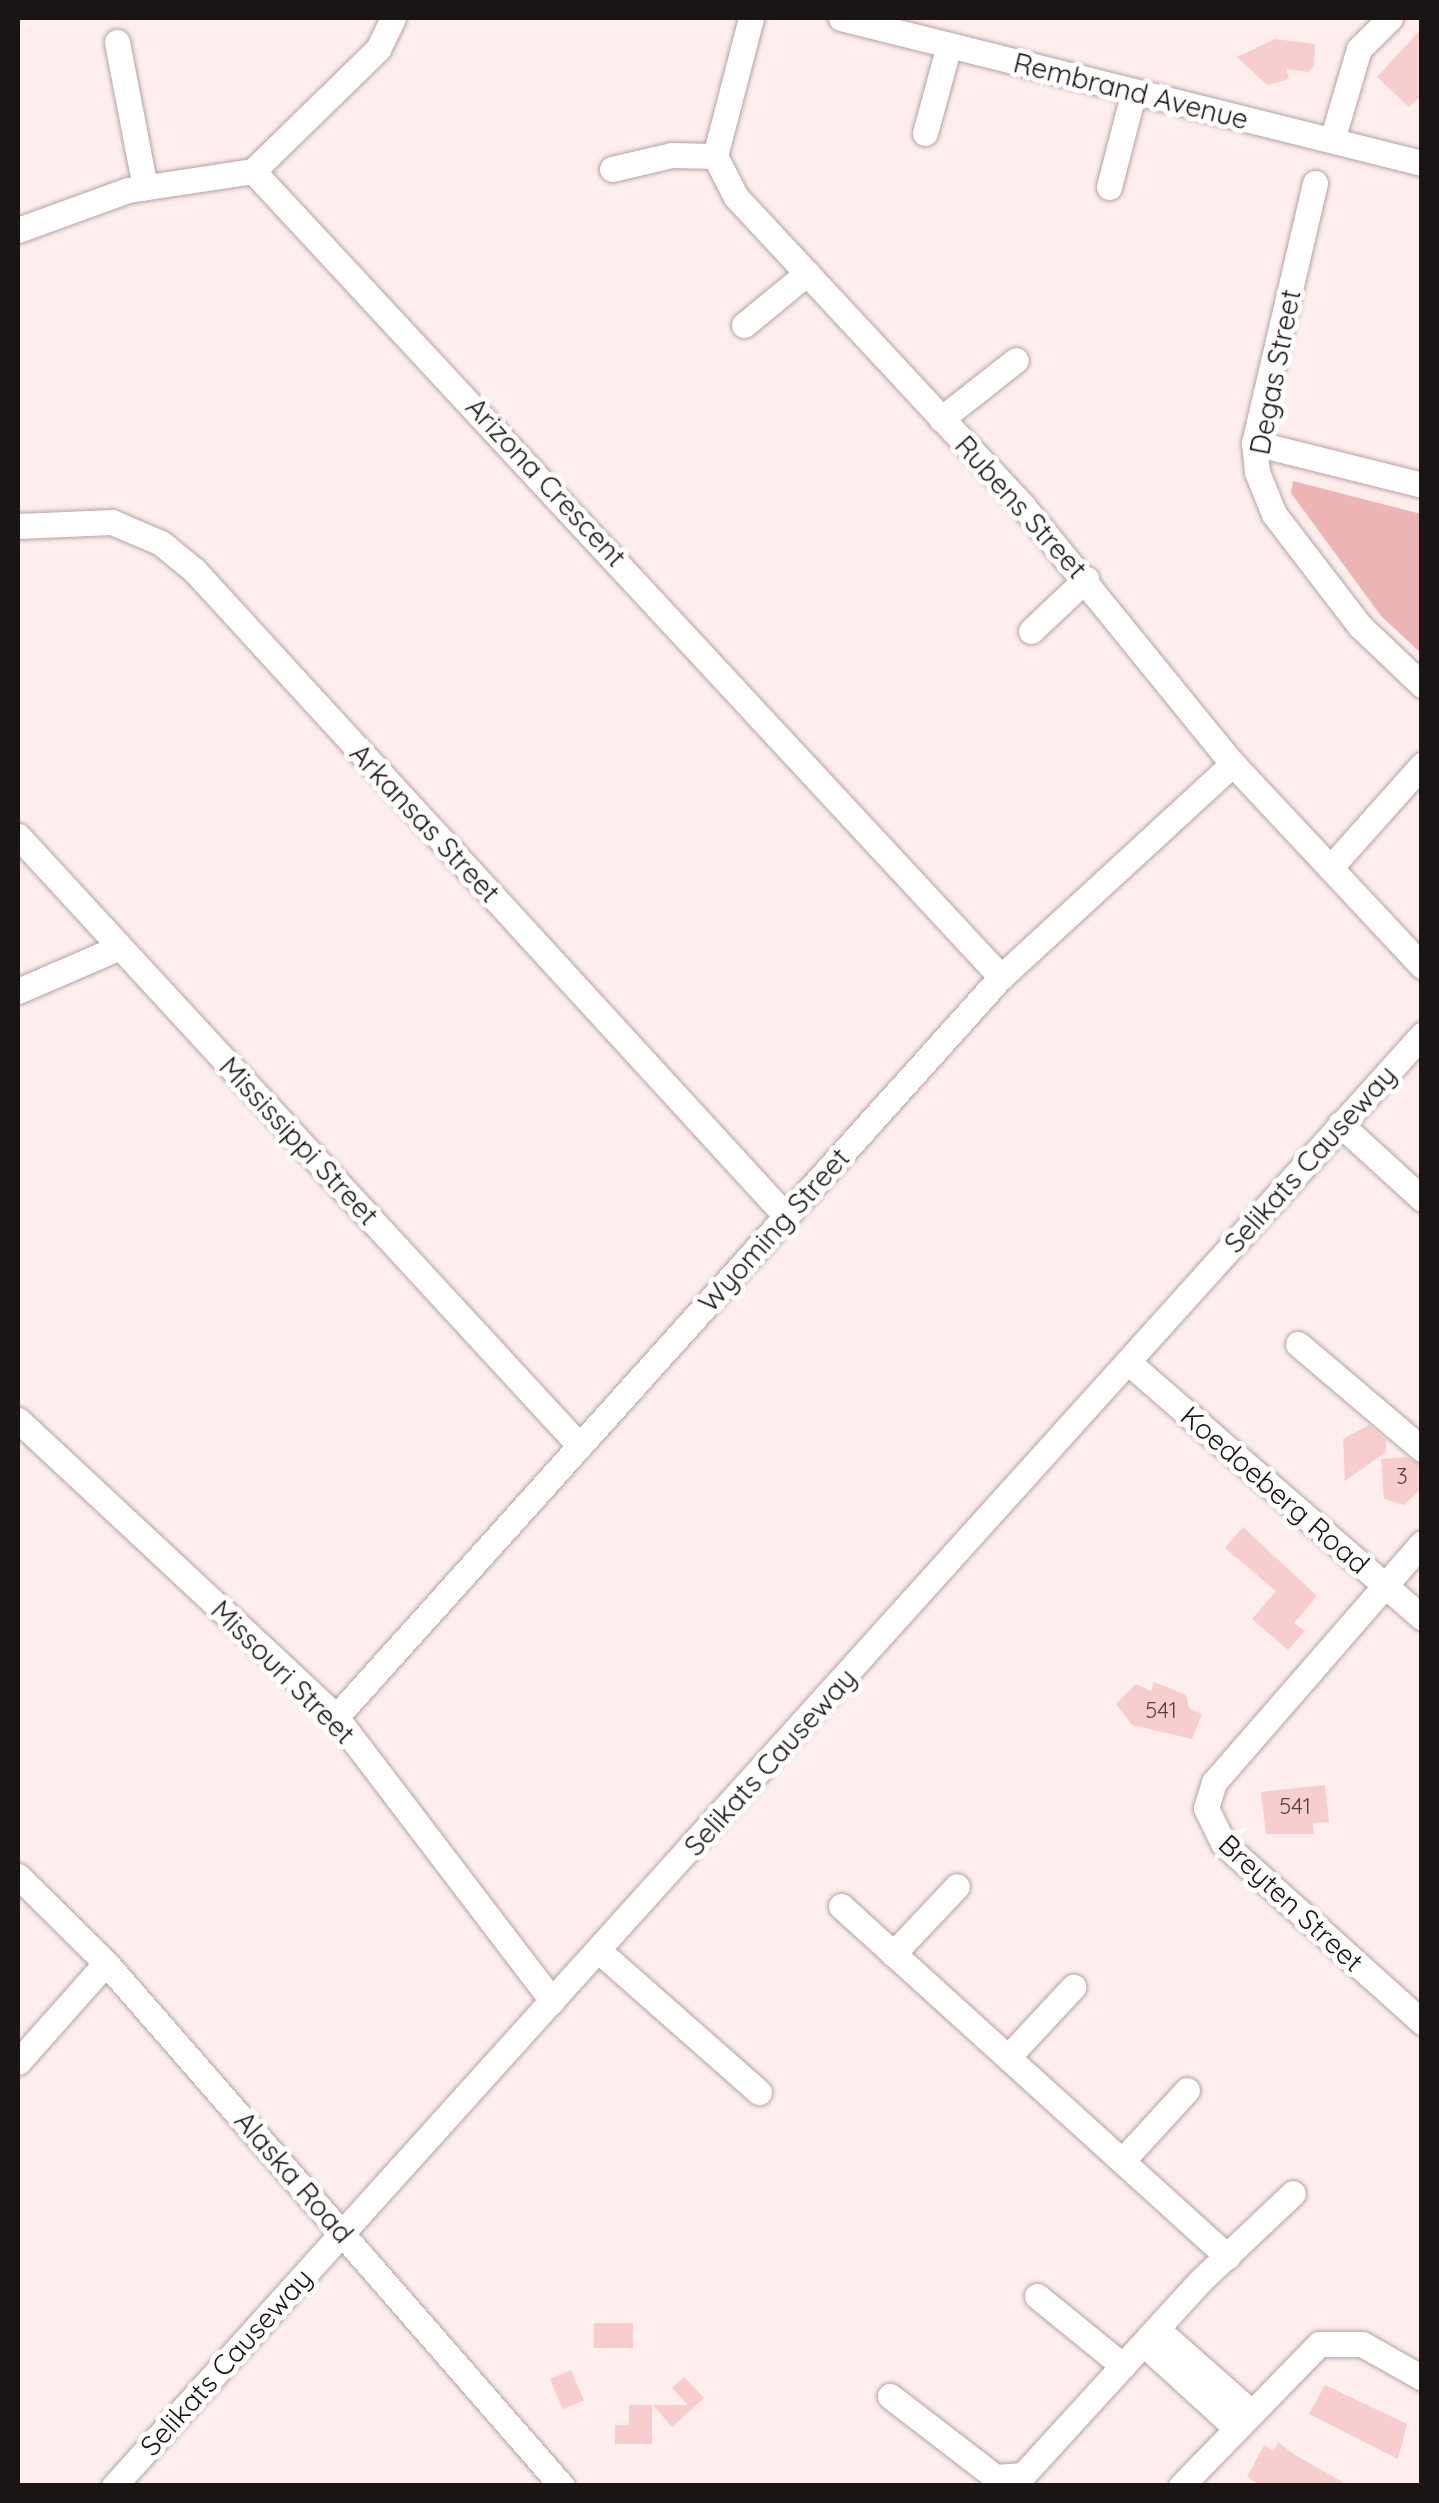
<!DOCTYPE html>
<html>
<head>
<meta charset="utf-8">
<style>
  body { margin:0 }
  #map { position:relative; width:1439px; height:2503px; overflow:hidden; background:#feeeee; font-family:Quicksand,sans-serif }
  div>[style] { position:absolute }
  [style*='--x'] { left:calc(var(--x)*1px); top:calc(var(--y)*1px); width:calc(var(--w)*1px); rotate:calc(var(--a)*1deg) }
  .green>* { inset:0; background:#edb4b4 }
  .building>* { inset:0; background:#f8cdcd; transform-origin:0 0 }
  .roads { filter:drop-shadow(0 0 2px #b5a3a2) drop-shadow(0 0 2px #b5a3a2) }
  .minor>* { height:25px; margin:-12.5px; padding:0 12.5px; transform-origin:12.5px; border-radius:12.5px; background:#fff }
  span { translate:-50% -50%; white-space:nowrap; text-align:center; line-height:1.15; -webkit-text-stroke:10px #fff; paint-order:stroke }
  .number-label { font-size:22px; color:#524242 }
  .number-label span { -webkit-text-stroke-width:0 }
  .street-label { font-size:28px; color:#1a1414 }
  .frame { position:absolute; inset:0; border:20px solid #1a1414; pointer-events:none }
</style>
</head>
<body>
<div id="map">
  <div class="green">
    <div style="clip-path:polygon(1293px 481px,1421px 514px,1421px 653px,1381px 616px,1291px 493px)"></div>
  </div>
  <div class="building">
    <div style="clip-path:polygon(1422px 28px,1422px 95px,1409px 107px,1377px 77px)"></div>
    <div style="clip-path:polygon(1275px 39px,1315px 44px,1314px 66px,1308px 72px,1286px 69px,1289px 79px,1267px 85px,1237px 57px)"></div>
    <div style="clip-path:polygon(1369px 1425px,1386px 1440px,1386px 1452px,1345px 1481px,1343px 1439px)"></div>
    <div style="clip-path:polygon(1406px 1457px,1422px 1465px,1422px 1488px,1404px 1505px,1384px 1499px,1381px 1459px)"></div>
    <div style="clip-path:polygon(1243px 1527px,1317px 1596px,1294px 1623px,1305px 1631px,1288px 1650px,1252px 1619px,1276px 1591px,1225px 1548px)"></div>
    <div style="clip-path:polygon(1154px 1682px,1186px 1695px,1189px 1708px,1202px 1714px,1192px 1739px,1132px 1725px,1116px 1704px,1136px 1684px,1151px 1691px)"></div>
    <div style="clip-path:polygon(1325px 1785px,1329px 1822px,1313px 1823px,1314px 1834px,1266px 1834px,1261px 1792px)"></div>
    <div style="left:633px;top:2323px;width:25px;height:39px;rotate:90deg"></div>
    <div style="left:571px;top:2370px;width:33px;height:23px;rotate:67deg"></div>
    <div style="clip-path:polygon(684px 2377px,704px 2398px,672px 2427px,653px 2405px,688px 2405px,672px 2388px)"></div>
    <div style="clip-path:polygon(1325px 2385px,1407px 2424px,1398px 2459px,1309px 2414px)"></div>
    <div style="clip-path:polygon(629px 2405px,652px 2405px,652px 2444px,615px 2444px,615px 2425px,629px 2425px)"></div>
    <div style="clip-path:polygon(1278px 2442px,1295px 2455px,1350px 2486px,1262px 2486px,1247px 2477px,1264px 2445px,1274px 2451px)"></div>
  </div>
  <div class="roads">
    <div class="minor">
      <div style="--x:751;--y:18;--w:143;--a:104.6"></div>
      <div style="--x:715;--y:156;--w:46;--a:62.9"></div>
      <div style="--x:736;--y:197;--w:422;--a:47.1"></div>
      <div style="--x:1023;--y:506;--w:333;--a:50.9"></div>
      <div style="--x:1233;--y:764;--w:277;--a:46.9"></div>
      <div style="--x:841;--y:18;--w:599;--a:14.01"></div>
      <div style="--x:117;--y:42;--w:148;--a:79.1"></div>
      <div style="--x:925;--y:133;--w:91;--a:-74.7"></div>
      <div style="--x:1332;--y:140;--w:95;--a:-73.5"></div>
      <div style="--x:1359;--y:49;--w:44;--a:-45"></div>
      <div style="--x:612;--y:169;--w:62;--a:-13.1"></div>
      <div style="--x:672;--y:155;--w:43;--a:1.3"></div>
      <div style="--x:253;--y:171;--w:175;--a:-44.3"></div>
      <div style="--x:378;--y:49;--w:34;--a:-64"></div>
      <div style="--x:1315;--y:183;--w:267;--a:103.2"></div>
      <div style="--x:1254;--y:443;--w:29;--a:84"></div>
      <div style="--x:1257;--y:472;--w:45;--a:68"></div>
      <div style="--x:1274;--y:514;--w:141;--a:52.5"></div>
      <div style="--x:1360;--y:626;--w:86;--a:43.6"></div>
      <div style="--x:1109;--y:187;--w:96;--a:-75.5"></div>
      <div style="--x:18;--y:230;--w:117;--a:-20"></div>
      <div style="--x:128;--y:190;--w:126;--a:-8.6"></div>
      <div style="--x:253;--y:171;--w:1100;--a:47.14"></div>
      <div style="--x:744;--y:325;--w:82;--a:-39.5"></div>
      <div style="--x:941;--y:419;--w:95;--a:-38.2"></div>
      <div style="--x:1254;--y:443;--w:173;--a:14"></div>
      <div style="--x:18;--y:526;--w:94;--a:-2.4"></div>
      <div style="--x:112;--y:522;--w:53;--a:23.2"></div>
      <div style="--x:161;--y:543;--w:43;--a:39.3"></div>
      <div style="--x:194;--y:570;--w:876;--a:47.5"></div>
      <div style="--x:1031;--y:631;--w:76;--a:-43.4"></div>
      <div style="--x:18;--y:836;--w:829;--a:47.35"></div>
      <div style="--x:1331;--y:867;--w:137;--a:-48.3"></div>
      <div style="--x:18;--y:991;--w:111;--a:-23.3"></div>
      <div style="--x:1340;--y:1124;--w:111;--a:42.4"></div>
      <div style="--x:1298;--y:1344;--w:162;--a:40.3"></div>
      <div style="--x:1128;--y:1362;--w:390;--a:41"></div>
      <div style="--x:18;--y:1420;--w:435;--a:43"></div>
      <div style="--x:336;--y:1717;--w:357;--a:52.7"></div>
      <div style="--x:1422;--y:1543;--w:317;--a:131"></div>
      <div style="--x:1214;--y:1782;--w:27;--a:107"></div>
      <div style="--x:1206;--y:1808;--w:39;--a:64"></div>
      <div style="--x:1223;--y:1843;--w:268;--a:42"></div>
      <div style="--x:336;--y:1717;--w:995;--a:-48.06"></div>
      <div style="--x:1001;--y:977;--w:315;--a:-42.6"></div>
      <div style="--x:18;--y:1876;--w:124;--a:44.7"></div>
      <div style="--x:106;--y:1963;--w:694;--a:48.92"></div>
      <div style="--x:841;--y:1906;--w:522;--a:42.21"></div>
      <div style="--x:600;--y:1952;--w:212;--a:41.4"></div>
      <div style="--x:893;--y:1954;--w:93;--a:-46.7"></div>
      <div style="--x:1008;--y:2057;--w:96;--a:-47.1"></div>
      <div style="--x:18;--y:2062;--w:132;--a:-48.4"></div>
      <div style="--x:1122;--y:2161;--w:96;--a:-47.5"></div>
      <div style="--x:1037;--y:2296;--w:111;--a:39.1"></div>
      <div style="--x:1157;--y:2329;--w:124;--a:41.4"></div>
      <div style="--x:1144;--y:2344;--w:123;--a:42.4"></div>
      <div style="--x:890;--y:2396;--w:133;--a:37.6"></div>
      <div style="--x:995;--y:2477;--w:28;--a:-4"></div>
      <div style="--x:1023;--y:2475;--w:261;--a:-47.6"></div>
      <div style="--x:1199;--y:2282;--w:129;--a:-43.4"></div>
      <div style="--x:114;--y:2486;--w:1954;--a:-47.97"></div>
      <div style="--x:1181;--y:2486;--w:198;--a:-45.8"></div>
      <div style="--x:1319;--y:2344;--w:43;--a:0"></div>
      <div style="--x:1362;--y:2344;--w:69;--a:29.5"></div>
    </div>
  </div>
  <div class="number-label">
    <span style="left:1402px;top:1477px">3</span>
    <span style="left:1161px;top:1711px">541</span>
    <span style="left:1295px;top:1807px">541</span>
  </div>
  <div class="street-label">
    <span style="left:1131px;top:91px;rotate:14deg">Rembrand Avenue</span>
    <span style="left:1275px;top:372px;rotate:-79deg">Degas Street</span>
    <span style="left:546px;top:482px;rotate:47deg">Arizona Crescent</span>
    <span style="left:1021px;top:507px;rotate:48deg">Rubens Street</span>
    <span style="left:425px;top:823px;rotate:47deg">Arkansas Street</span>
    <span style="left:299px;top:1141px;rotate:47deg">Mississippi Street</span>
    <span style="left:1310px;top:1159px;rotate:-48deg">Selikats Causeway</span>
    <span style="left:774px;top:1230px;rotate:-48deg">Wyoming Street</span>
    <span style="left:1275px;top:1490px;rotate:41deg">Koedoeberg Road</span>
    <span style="left:283px;top:1672px;rotate:45deg">Missouri Street</span>
    <span style="left:770px;top:1762px;rotate:-48deg">Selikats Causeway</span>
    <span style="left:1291px;top:1903px;rotate:43deg">Breyten Street</span>
    <span style="left:294px;top:2177px;rotate:49deg">Alaska Road</span>
    <span style="left:226px;top:2362px;rotate:-48deg">Selikats Causeway</span>
  </div>
  <div class="frame"></div>
</div>
</body>
</html>
